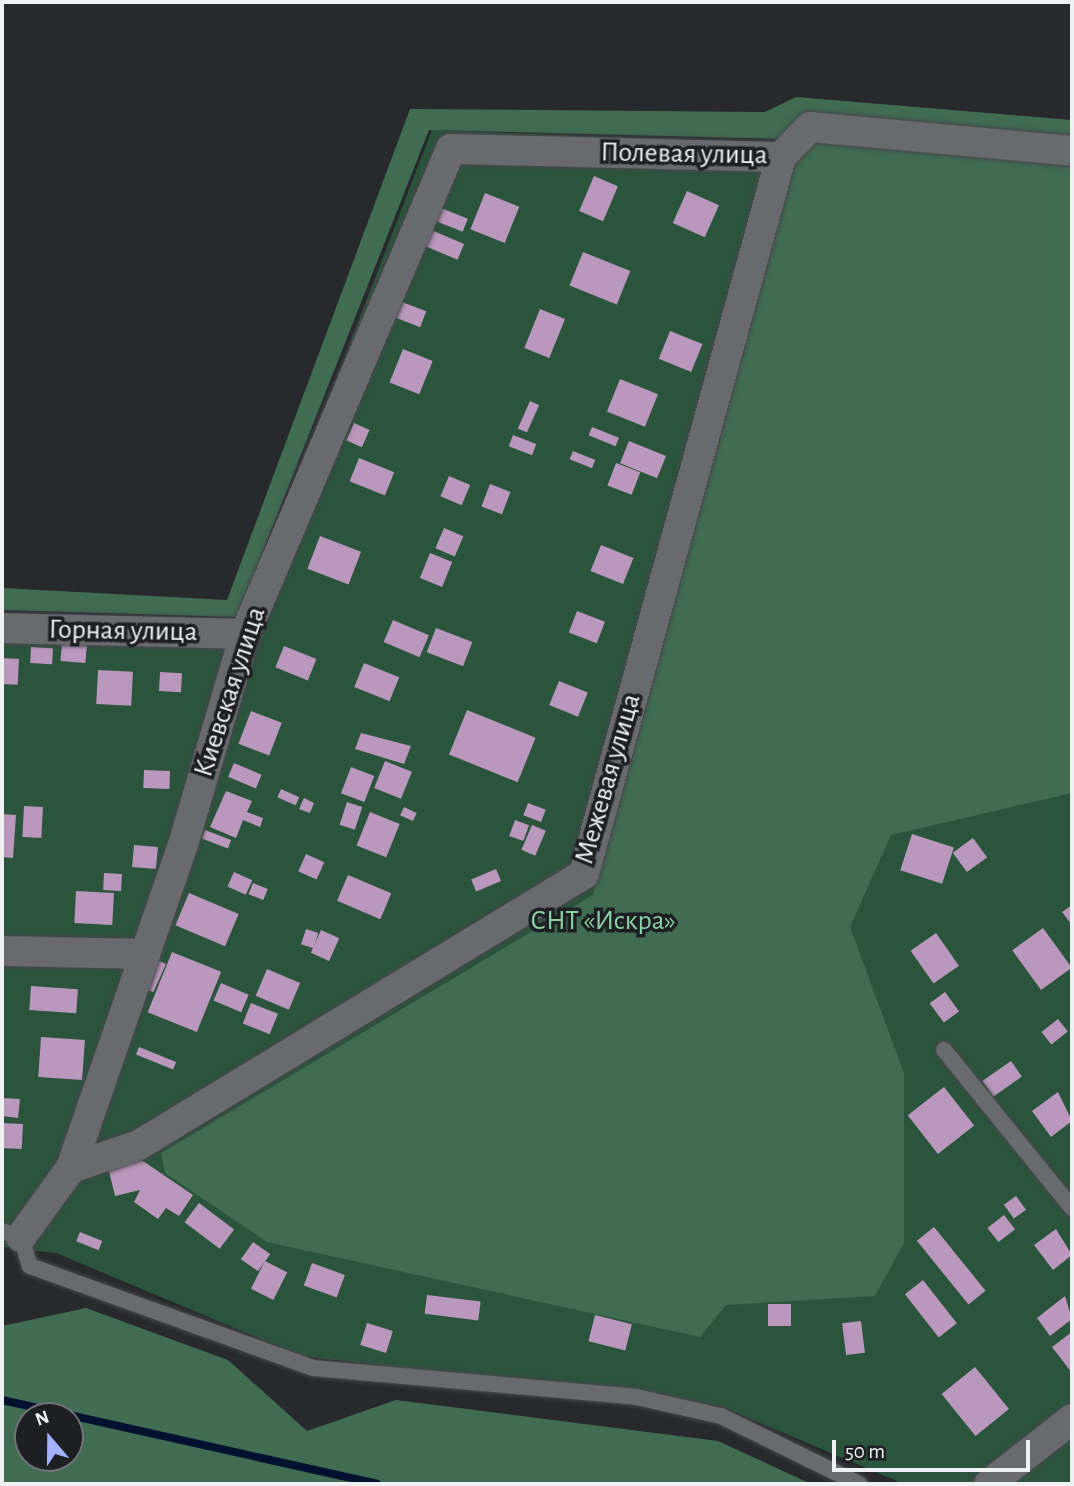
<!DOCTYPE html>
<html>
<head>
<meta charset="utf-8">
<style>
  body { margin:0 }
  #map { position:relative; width:1074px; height:1486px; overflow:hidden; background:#27292c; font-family:"Alegreya Sans",sans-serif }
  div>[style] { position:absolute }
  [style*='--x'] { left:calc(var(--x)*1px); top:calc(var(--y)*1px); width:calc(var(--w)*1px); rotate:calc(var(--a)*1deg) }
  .green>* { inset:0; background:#2a543c }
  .forest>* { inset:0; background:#406c52 }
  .stream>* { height:8px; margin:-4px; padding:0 4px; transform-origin:4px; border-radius:4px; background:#01112f }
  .building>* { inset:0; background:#ba97bc; transform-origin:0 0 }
  .roads { filter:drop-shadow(0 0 2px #46474a) drop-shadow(0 0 2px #46474a) }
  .service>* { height:16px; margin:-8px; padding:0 8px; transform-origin:8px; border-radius:8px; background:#686a6d }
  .minor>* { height:30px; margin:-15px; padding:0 15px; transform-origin:15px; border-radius:15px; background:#686a6d }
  span { translate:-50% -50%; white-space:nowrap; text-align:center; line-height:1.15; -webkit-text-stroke:7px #1e1f22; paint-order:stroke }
  .street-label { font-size:28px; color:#f0f1f3 }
  .park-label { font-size:28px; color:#8ad2a6 }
  .frame { position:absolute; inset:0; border:4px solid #f0f1f3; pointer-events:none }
  .north { position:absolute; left:14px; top:1402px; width:70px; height:70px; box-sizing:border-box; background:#1e1f22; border:2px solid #727376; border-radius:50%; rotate:340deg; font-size:19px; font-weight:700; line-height:28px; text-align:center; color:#f0f1f3 }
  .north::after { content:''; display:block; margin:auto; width:24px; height:32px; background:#a2b2fd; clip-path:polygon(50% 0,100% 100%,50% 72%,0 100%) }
  .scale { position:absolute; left:832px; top:1440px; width:198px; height:32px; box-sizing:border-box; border:4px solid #f0f1f3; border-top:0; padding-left:9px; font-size:21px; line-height:24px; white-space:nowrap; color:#f0f1f3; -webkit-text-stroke:5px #1e1f22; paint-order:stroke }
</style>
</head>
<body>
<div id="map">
  <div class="green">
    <div style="clip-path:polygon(432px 130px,1072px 155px,1072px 1484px,904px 1484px,720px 1406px,301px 1356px,56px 1253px,2px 1247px,2px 613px,243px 621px)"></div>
  </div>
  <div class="forest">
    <div style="clip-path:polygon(796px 97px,1072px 120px,1072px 793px,891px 835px,850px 927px,904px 1073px,904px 1243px,875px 1296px,726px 1305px,700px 1337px,267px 1242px,165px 1173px,161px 1153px,593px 895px,786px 139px,429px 130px,237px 617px,2px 610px,2px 588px,227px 600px,410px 109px,765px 112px)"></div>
    <div style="clip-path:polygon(evenodd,86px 1308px,228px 1360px,307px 1431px,396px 1400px,718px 1441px,811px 1484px,2px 1484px,2px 1326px,86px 1308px,28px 1416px,70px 1416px,70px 1458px,28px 1458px,28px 1416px)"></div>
  </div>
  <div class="stream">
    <div style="--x:2;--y:1400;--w:384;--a:12.6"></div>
  </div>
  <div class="building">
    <div style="left:594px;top:176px;width:26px;height:38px;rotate:23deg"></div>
    <div style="left:687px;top:191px;width:35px;height:35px;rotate:24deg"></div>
    <div style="left:485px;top:193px;width:37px;height:39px;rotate:22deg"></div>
    <div style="left:441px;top:208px;width:29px;height:14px;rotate:22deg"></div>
    <div style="left:431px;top:230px;width:36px;height:17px;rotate:23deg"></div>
    <div style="left:583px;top:252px;width:51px;height:36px;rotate:22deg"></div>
    <div style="left:402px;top:302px;width:26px;height:17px;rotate:21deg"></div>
    <div style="left:540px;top:309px;width:27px;height:42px;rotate:22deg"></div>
    <div style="left:670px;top:331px;width:35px;height:30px;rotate:22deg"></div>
    <div style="left:403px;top:349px;width:32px;height:36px;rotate:22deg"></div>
    <div style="left:620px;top:379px;width:41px;height:35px;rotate:22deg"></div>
    <div style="left:530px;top:401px;width:10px;height:30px;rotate:24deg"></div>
    <div style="left:354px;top:423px;width:17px;height:19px;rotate:24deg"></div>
    <div style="left:592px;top:427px;width:29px;height:9px;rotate:22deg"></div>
    <div style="left:513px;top:435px;width:25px;height:12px;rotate:21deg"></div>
    <div style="left:629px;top:441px;width:40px;height:24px;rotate:22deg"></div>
    <div style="left:573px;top:451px;width:24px;height:9px;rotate:22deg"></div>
    <div style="left:359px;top:458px;width:38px;height:25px;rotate:22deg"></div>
    <div style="left:616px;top:463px;width:26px;height:24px;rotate:21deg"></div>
    <div style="left:449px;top:476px;width:23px;height:22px;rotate:23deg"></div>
    <div style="left:490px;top:484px;width:22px;height:24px;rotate:21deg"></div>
    <div style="left:444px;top:528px;width:21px;height:22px;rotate:23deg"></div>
    <div style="left:320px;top:536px;width:44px;height:35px;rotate:21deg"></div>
    <div style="left:601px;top:545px;width:35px;height:28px;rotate:22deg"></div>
    <div style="left:430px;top:553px;width:24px;height:27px;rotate:22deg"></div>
    <div style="left:577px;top:611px;width:30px;height:23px;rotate:21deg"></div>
    <div style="left:393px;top:620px;width:39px;height:24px;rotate:23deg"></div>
    <div style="left:436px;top:628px;width:39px;height:26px;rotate:21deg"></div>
    <div style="left:62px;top:643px;width:25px;height:18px;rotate:5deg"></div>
    <div style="left:284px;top:646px;width:35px;height:23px;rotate:22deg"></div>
    <div style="left:31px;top:647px;width:22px;height:16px;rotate:3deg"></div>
    <div style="left:2px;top:658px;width:17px;height:26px;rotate:3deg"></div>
    <div style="left:364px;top:663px;width:38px;height:26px;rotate:22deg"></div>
    <div style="left:98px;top:670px;width:35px;height:34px;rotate:3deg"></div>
    <div style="left:160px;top:672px;width:22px;height:19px;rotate:3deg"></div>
    <div style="left:559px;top:681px;width:31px;height:26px;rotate:22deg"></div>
    <div style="left:467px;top:710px;width:74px;height:48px;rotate:22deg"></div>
    <div style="left:251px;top:711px;width:33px;height:35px;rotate:21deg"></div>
    <div style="clip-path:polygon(361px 733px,411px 746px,404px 764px,355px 749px)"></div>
    <div style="left:385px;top:761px;width:29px;height:29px;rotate:22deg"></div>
    <div style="left:234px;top:763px;width:30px;height:15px;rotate:23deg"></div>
    <div style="left:351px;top:767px;width:25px;height:28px;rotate:21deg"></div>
    <div style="left:144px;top:770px;width:26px;height:18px;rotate:2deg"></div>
    <div style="left:281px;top:789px;width:20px;height:9px;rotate:24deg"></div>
    <div style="clip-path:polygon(226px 791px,252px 801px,247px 812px,263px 818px,260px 827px,243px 820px,236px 838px,210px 827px)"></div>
    <div style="clip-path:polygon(304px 798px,314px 803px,310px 813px,299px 809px)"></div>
    <div style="left:347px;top:802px;width:16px;height:24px;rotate:18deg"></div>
    <div style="left:528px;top:803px;width:19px;height:13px;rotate:21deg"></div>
    <div style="left:24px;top:806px;width:19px;height:31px;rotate:3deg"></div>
    <div style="left:404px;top:807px;width:14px;height:9px;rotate:25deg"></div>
    <div style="left:370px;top:812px;width:32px;height:36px;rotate:22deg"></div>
    <div style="clip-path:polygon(2px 814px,16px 815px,13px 858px,2px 857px)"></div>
    <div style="left:515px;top:820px;width:15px;height:17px;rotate:20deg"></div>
    <div style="left:532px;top:825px;width:15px;height:27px;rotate:23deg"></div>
    <div style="left:205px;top:830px;width:28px;height:9px;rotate:21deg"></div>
    <div style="left:912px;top:834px;width:44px;height:38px;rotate:18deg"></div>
    <div style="left:973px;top:838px;width:24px;height:25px;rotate:54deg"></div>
    <div style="left:134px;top:845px;width:24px;height:22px;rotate:5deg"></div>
    <div style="left:306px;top:854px;width:20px;height:19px;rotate:24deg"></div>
    <div style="left:496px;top:869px;width:13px;height:27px;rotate:67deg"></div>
    <div style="left:234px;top:872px;width:20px;height:16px;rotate:24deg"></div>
    <div style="left:104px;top:873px;width:18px;height:17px;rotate:3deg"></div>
    <div style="left:348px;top:875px;width:47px;height:28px;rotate:23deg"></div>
    <div style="left:253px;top:883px;width:16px;height:12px;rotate:22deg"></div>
    <div style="left:76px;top:891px;width:38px;height:32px;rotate:3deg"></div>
    <div style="left:189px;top:893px;width:54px;height:35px;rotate:23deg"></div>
    <div style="clip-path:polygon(1072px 905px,1072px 925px,1062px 912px)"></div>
    <div style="left:1043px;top:928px;width:49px;height:38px;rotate:54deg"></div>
    <div style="left:306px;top:929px;width:13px;height:16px;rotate:18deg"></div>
    <div style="left:321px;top:930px;width:20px;height:25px;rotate:24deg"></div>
    <div style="left:936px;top:933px;width:40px;height:31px;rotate:55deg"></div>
    <div style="left:172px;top:952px;width:53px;height:65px;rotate:22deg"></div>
    <div style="left:155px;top:959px;width:12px;height:31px;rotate:24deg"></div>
    <div style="left:267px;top:969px;width:36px;height:29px;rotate:23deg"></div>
    <div style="left:221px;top:983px;width:30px;height:19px;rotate:23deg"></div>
    <div style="left:31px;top:986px;width:47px;height:24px;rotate:4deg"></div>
    <div style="left:945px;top:992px;width:24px;height:19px;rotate:54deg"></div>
    <div style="left:251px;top:1003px;width:29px;height:22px;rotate:22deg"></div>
    <div style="left:1058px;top:1019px;width:16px;height:21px;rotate:52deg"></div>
    <div style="left:41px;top:1037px;width:44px;height:40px;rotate:4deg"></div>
    <div style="left:139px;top:1047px;width:40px;height:8px;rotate:22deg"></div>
    <div style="left:1011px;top:1061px;width:19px;height:35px;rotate:55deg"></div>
    <div style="left:944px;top:1087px;width:49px;height:46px;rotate:52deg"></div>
    <div style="clip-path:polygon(1058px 1092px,1072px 1121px,1051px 1137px,1032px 1111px)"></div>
    <div style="clip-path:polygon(2px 1098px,20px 1099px,18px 1118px,2px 1116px)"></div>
    <div style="left:2px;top:1123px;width:21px;height:25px;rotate:3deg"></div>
    <div style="clip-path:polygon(140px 1159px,193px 1195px,179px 1216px,166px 1208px,158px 1219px,134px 1202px,140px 1190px,115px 1196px,108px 1167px)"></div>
    <div style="left:1016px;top:1196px;width:17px;height:15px;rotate:54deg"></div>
    <div style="left:199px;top:1203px;width:44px;height:24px;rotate:37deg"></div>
    <div style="left:1004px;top:1215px;width:18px;height:21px;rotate:52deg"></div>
    <div style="left:934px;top:1227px;width:82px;height:22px;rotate:51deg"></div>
    <div style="clip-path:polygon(1056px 1229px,1072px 1255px,1053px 1270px,1034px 1245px)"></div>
    <div style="left:80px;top:1232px;width:24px;height:10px;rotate:22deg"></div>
    <div style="left:253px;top:1242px;width:21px;height:21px;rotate:35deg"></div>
    <div style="left:265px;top:1261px;width:25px;height:31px;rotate:27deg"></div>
    <div style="left:312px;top:1263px;width:35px;height:24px;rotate:20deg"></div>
    <div style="left:923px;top:1280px;width:55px;height:23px;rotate:52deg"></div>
    <div style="left:427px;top:1295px;width:54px;height:19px;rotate:7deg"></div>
    <div style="clip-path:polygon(1065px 1296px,1072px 1319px,1050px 1336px,1037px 1318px)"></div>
    <div style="left:768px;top:1304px;width:23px;height:22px"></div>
    <div style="left:595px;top:1315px;width:38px;height:27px;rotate:14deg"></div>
    <div style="left:861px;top:1321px;width:32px;height:19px;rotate:83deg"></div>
    <div style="left:367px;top:1323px;width:27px;height:23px;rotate:17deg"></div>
    <div style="clip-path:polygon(1072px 1332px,1072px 1373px,1052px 1347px)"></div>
    <div style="left:975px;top:1367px;width:54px;height:43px;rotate:51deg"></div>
  </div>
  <div class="roads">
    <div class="service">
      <div style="--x:944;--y:1050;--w:203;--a:51"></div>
      <div style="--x:2;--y:1231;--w:20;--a:18"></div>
      <div style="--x:21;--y:1237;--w:30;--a:73"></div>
      <div style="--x:30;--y:1266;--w:301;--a:19.8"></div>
      <div style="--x:313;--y:1368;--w:324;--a:5.1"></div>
      <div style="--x:636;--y:1397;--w:87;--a:12.6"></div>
      <div style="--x:721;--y:1416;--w:154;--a:26.2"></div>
    </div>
    <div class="minor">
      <div style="--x:2;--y:628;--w:243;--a:1.4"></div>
      <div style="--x:2;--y:951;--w:143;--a:1.2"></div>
      <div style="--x:71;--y:1168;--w:72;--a:-18.7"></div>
      <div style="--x:139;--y:1145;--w:521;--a:-31.34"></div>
      <div style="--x:584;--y:874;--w:744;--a:-74.64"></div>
      <div style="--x:21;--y:1237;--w:85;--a:-54.1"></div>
      <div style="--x:71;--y:1168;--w:342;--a:-70.9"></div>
      <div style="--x:183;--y:845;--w:220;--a:-73.6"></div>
      <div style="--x:245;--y:634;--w:527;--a:-66.99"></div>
      <div style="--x:451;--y:149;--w:330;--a:1.4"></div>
      <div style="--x:781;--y:157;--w:42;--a:-46"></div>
      <div style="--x:810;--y:127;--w:263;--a:5.2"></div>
      <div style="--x:989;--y:1484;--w:105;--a:-38.1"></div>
    </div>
  </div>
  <div class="street-label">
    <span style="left:684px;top:154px;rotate:1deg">Полевая улица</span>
    <span style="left:123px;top:631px;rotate:1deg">Горная улица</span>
    <span style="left:230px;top:692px;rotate:-72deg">Киевская улица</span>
    <span style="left:608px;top:779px;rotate:-74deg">Межевая улица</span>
  </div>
  <div class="park-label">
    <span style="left:603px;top:921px">СНТ «Искра»</span>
  </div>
  <div class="frame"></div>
  <div class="north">N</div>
  <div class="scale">50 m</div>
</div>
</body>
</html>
